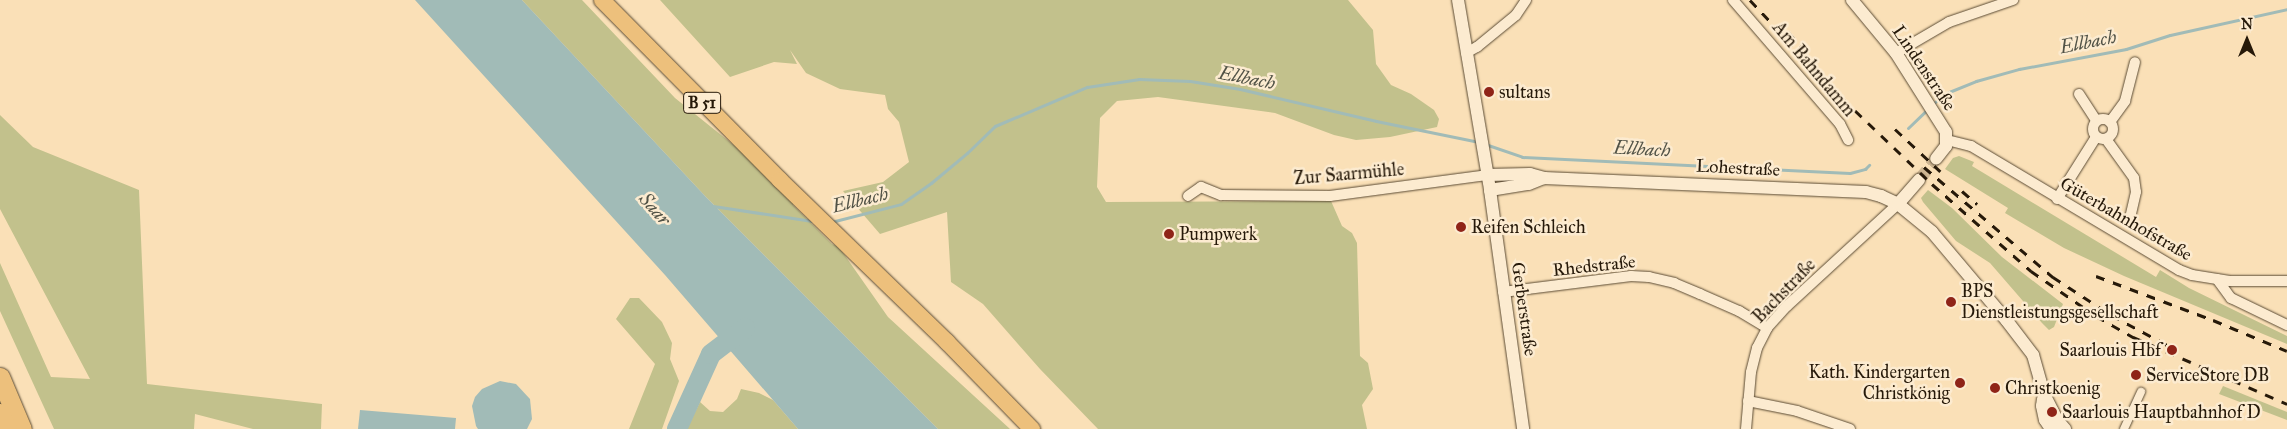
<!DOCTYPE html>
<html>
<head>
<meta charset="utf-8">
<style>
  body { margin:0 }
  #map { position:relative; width:2287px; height:429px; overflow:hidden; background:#fae0b7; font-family:"IM FELL Great Primer",serif }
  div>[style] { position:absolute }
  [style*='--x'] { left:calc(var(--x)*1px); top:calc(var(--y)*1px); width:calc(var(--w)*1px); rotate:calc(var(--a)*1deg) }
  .green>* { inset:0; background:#c2c18c }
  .water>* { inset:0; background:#a1bbb7 }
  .stream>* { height:3px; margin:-1.5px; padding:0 1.5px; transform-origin:1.5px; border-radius:1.5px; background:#a1bbb7 }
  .river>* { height:20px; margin:-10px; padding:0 10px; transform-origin:10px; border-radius:10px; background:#a1bbb7 }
  .tertiary-tunnel>* { height:12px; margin-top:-6px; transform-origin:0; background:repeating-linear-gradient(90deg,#d0b894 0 12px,transparent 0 18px) }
  .roads { filter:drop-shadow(0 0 1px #5b4b34) drop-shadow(0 0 1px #5b4b34) }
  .pedestrian>* { height:8px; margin:-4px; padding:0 4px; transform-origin:4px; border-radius:4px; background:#fcebd0 }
  .minor>* { height:10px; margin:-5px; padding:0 5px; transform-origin:5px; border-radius:5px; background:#fcebd0 }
  .minor>.ring { margin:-5px; padding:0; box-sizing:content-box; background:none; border:10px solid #fcebd0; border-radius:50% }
  .tertiary>* { height:12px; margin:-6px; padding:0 6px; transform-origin:6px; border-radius:6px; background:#fcebd0 }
  .primary>* { height:16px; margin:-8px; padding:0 8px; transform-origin:8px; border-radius:8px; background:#edc07c }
  .motorway>* { height:19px; margin:-9.5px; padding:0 9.5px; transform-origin:9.5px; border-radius:9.5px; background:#edc07c }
  .rail>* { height:3px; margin-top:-1.5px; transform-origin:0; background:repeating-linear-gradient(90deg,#261909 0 9px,transparent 0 18px) }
  .dots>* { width:14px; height:14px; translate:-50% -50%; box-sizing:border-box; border:2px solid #fcebd0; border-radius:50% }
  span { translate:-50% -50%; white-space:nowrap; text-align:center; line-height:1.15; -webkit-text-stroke:5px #fcebd0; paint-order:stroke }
  .shield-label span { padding:1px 4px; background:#fcebd0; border:1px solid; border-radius:4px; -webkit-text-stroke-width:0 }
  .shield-label { font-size:16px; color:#261909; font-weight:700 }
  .street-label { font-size:18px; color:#261909 }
  .poi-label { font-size:18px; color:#261909 }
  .left { translate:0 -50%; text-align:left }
  .right { translate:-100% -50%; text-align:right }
  .water-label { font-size:19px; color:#515246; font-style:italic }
  .north { position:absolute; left:2222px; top:15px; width:50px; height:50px; -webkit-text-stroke:4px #fcebd0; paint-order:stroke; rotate:0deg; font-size:14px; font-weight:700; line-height:20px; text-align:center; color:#261909 }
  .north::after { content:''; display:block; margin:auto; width:18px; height:22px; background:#261909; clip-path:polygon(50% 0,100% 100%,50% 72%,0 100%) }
</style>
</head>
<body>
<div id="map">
  <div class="green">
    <div style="clip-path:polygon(522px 0,582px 0,675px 98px,751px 159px,794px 201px,793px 205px,832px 244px,839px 247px,888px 317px,1010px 429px,938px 429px,706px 197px)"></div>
    <div style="clip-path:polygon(660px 0,1348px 0,1373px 30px,1376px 64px,1391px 85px,1411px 94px,1434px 110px,1439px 119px,1437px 127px,1390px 137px,1356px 140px,1334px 135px,1275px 113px,1158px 97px,1117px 101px,1100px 118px,1097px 187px,1106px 202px,1331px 201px,1342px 226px,1352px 233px,1357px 243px,1360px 356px,1368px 363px,1373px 389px,1362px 405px,1367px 429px,1098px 429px,1040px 369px,983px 304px,951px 282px,947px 212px,880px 234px,843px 191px,883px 182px,909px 162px,899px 122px,888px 109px,885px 95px,840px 89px,806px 73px,790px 50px,797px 64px,774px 62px,730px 77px)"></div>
    <div style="clip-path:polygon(0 115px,33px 147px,139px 190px,147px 384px,322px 404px,321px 429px,253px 429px,195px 414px,194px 429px,54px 429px,0 311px,0 263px,51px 377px,90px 379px,0 209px)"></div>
    <div style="clip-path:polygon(1959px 156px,1974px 162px,1972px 166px,2156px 277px,2160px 270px,2189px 288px,2287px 336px,2287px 344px,2124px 276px,2064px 248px,2005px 213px,2008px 208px,1945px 169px,1953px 158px)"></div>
    <div style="clip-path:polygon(1928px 190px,1952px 208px,2002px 257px,2063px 304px,2054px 327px,2049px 330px,2042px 323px,1990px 263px,1956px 241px,1923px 202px,1921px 198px)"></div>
    <div style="clip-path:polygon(630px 298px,639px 298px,662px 322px,672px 343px,670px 359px,679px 381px,662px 429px,629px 429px,655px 364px,616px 319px)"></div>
    <div style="clip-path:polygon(2223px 386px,2287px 412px,2287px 420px,2219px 394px)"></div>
    <div style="clip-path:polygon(741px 389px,759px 393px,773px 400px,798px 429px,687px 429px,700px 402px,710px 411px,723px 412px,737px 399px)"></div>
  </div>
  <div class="water">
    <div style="clip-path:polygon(415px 0,522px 0,706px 197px,938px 429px,798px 429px,665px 275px)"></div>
    <div style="clip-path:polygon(500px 381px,516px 384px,530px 399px,532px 419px,527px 429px,478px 429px,476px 426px,472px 406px,475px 397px,482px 389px)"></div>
    <div style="clip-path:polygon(360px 410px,456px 418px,455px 429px,358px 429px)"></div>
  </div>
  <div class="stream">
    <div style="--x:1933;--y:104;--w:15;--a:-42"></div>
    <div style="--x:1944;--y:94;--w:35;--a:-22"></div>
    <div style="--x:1976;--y:81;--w:45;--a:-15.6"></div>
    <div style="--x:2019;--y:69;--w:109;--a:-10.6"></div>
    <div style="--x:2126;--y:49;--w:46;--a:-17.7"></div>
    <div style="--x:2170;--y:35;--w:120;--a:-12.5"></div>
    <div style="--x:1908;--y:128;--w:28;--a:-44"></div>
    <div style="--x:1485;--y:144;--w:39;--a:19"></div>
    <div style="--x:1522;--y:157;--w:328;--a:2.8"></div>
    <div style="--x:1850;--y:173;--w:16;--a:-15"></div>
    <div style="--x:1865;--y:169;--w:6;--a:-45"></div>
    <div style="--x:713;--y:206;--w:100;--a:8.6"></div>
    <div style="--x:831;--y:222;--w:72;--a:-14.4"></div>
    <div style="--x:901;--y:204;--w:37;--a:-35"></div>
    <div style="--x:931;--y:183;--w:47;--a:-39.8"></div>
    <div style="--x:967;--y:153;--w:39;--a:-44"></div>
    <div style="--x:995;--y:126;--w:100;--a:-23"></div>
    <div style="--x:1087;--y:87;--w:53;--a:-8.7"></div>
    <div style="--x:1139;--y:79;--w:51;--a:2.2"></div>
    <div style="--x:1190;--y:81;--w:51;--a:9.1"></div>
    <div style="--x:1240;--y:89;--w:140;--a:13.2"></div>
    <div style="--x:1376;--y:121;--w:105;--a:11.5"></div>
  </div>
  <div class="river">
    <div style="--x:677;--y:429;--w:82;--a:-65.6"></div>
    <div style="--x:711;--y:354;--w:43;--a:-37.4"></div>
  </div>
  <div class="tertiary-tunnel">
    <div style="--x:1919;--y:180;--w:27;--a:-51"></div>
  </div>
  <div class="roads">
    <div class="pedestrian">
      <div style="--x:2124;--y:429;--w:41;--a:-65.3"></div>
    </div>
    <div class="minor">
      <div style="--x:1733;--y:0;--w:164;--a:49.2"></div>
      <div style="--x:1840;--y:124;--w:18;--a:63"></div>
      <div style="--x:1466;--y:53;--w:13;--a:-29"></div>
      <div style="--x:1477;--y:47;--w:50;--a:-39.4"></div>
      <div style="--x:1516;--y:15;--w:18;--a:-56"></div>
      <div style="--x:1896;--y:53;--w:61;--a:-30.3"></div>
      <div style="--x:1949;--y:22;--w:68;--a:-19"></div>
      <div style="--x:2079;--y:94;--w:31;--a:57"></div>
      <div class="ring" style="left:2093px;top:119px;width:10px;height:10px"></div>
      <div style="--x:2110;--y:122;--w:26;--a:-54"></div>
      <div style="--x:2125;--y:101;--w:40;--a:-75.6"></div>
      <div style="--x:2106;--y:139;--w:48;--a:54.3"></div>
      <div style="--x:2134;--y:178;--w:14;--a:82"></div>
      <div style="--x:2136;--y:192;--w:28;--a:103"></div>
      <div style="--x:1947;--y:140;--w:25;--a:14"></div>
      <div style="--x:1971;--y:146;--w:242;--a:30.8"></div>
      <div style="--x:2179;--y:270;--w:14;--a:21"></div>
      <div style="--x:2192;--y:275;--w:38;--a:9"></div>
      <div style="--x:2230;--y:281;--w:57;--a:0"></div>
      <div style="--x:1188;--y:196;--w:16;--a:-35"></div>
      <div style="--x:1201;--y:187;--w:22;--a:22"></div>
      <div style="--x:1221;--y:195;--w:109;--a:0.5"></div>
      <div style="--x:1330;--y:196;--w:158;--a:-7.6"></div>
      <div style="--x:2057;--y:199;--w:73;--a:-57.8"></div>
      <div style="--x:2217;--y:279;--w:24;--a:54"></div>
      <div style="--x:2231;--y:298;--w:62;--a:25.7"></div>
      <div style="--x:1503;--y:292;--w:129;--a:-7.1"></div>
      <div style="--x:1631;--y:276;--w:18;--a:3"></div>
      <div style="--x:1649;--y:277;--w:26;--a:13"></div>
      <div style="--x:1674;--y:283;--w:28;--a:23"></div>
      <div style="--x:1700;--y:294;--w:43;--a:23.6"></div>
      <div style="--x:1739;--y:311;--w:33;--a:31"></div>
      <div style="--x:1748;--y:401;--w:50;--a:11.5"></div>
      <div style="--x:1797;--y:411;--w:56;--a:18.8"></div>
      <div style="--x:1746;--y:429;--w:57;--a:-85"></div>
      <div style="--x:1751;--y:372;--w:25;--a:-76"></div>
      <div style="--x:1757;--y:348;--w:22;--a:-63"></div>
      <div style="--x:1767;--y:328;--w:30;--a:-48"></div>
      <div style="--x:1787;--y:306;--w:151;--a:-42.6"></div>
    </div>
    <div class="tertiary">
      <div style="--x:1458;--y:0;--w:193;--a:80.4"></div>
      <div style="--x:1490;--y:190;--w:241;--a:82.1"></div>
      <div style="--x:1852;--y:0;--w:69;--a:50.3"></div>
      <div style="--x:1896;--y:53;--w:93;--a:57.7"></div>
      <div style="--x:1946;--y:132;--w:14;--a:90"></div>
      <div style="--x:1946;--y:146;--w:16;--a:128"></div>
      <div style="--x:1487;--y:175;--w:43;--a:-1.3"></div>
      <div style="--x:1530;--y:174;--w:15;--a:16"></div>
      <div style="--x:1544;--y:178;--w:322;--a:2.5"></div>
      <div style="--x:1866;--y:192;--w:16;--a:15"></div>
      <div style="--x:1881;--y:196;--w:19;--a:25"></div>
      <div style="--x:1898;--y:204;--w:44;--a:39.5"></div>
      <div style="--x:1932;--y:232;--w:116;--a:49.9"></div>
      <div style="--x:2007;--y:321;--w:43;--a:52.6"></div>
      <div style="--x:2033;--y:355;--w:41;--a:74.2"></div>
      <div style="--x:2044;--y:394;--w:30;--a:63"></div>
      <div style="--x:2058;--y:421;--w:11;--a:49"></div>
      <div style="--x:1490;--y:190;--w:39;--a:-9"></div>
      <div style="--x:1529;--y:184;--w:16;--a:-22"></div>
      <div style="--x:1898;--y:204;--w:32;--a:-49"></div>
      <div style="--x:2043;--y:399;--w:7;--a:98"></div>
      <div style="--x:2042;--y:406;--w:14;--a:78"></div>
      <div style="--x:2045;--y:420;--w:11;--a:56"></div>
    </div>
    <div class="primary">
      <div style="--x:602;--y:0;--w:253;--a:45.3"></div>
      <div style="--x:780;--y:180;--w:233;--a:44.1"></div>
      <div style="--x:947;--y:342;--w:122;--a:45.7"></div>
    </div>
    <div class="motorway">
      <div style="--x:0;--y:377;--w:56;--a:67.1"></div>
      <div style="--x:0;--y:413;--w:17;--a:66"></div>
    </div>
  </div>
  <div class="rail">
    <div style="--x:1750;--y:0;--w:134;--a:46.8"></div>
    <div style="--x:1842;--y:98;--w:124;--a:43.7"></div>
    <div style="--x:1932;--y:184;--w:132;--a:41.3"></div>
    <div style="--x:2031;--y:271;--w:79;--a:34.7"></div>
    <div style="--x:2096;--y:316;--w:43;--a:29.6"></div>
    <div style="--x:2133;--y:337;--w:168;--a:23.5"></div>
    <div style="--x:1788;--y:32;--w:40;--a:47"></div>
    <div style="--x:1895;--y:129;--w:62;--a:43"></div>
    <div style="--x:1924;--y:167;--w:170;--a:40.5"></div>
    <div style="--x:2053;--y:277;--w:69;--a:33.2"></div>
    <div style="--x:2111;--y:315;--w:66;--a:28.1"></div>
    <div style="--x:1962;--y:191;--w:20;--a:41"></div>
    <div style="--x:2096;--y:276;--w:125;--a:20.6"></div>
    <div style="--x:2213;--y:320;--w:80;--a:22.7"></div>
  </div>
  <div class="dots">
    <div style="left:1489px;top:92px;background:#8f2418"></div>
    <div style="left:1461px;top:227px;background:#8f2418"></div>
    <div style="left:1169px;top:234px;background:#8f2418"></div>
    <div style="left:1951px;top:302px;background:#8f2418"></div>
    <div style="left:2172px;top:350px;background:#8f2418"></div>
    <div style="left:2136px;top:375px;background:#8f2418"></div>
    <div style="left:1960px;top:383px;background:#8f2418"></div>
    <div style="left:1995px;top:388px;background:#8f2418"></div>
    <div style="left:2052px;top:412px;background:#8f2418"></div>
  </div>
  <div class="shield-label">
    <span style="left:702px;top:103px">B 51</span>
  </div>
  <div class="street-label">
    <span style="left:1924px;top:68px;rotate:56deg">Lindenstraße</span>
    <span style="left:1814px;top:69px;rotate:50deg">Am Bahndamm</span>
    <span style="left:1738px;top:168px;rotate:3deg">Lohestraße</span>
    <span style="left:1349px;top:174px;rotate:-5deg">Zur Saarmühle</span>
    <span style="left:2126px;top:219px;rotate:30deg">Güterbahnhofstraße</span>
    <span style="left:1594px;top:266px;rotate:-6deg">Rhedstraße</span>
    <span style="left:1784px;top:291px;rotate:-46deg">Bachstraße</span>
    <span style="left:1524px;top:309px;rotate:82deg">Gerberstraße</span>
  </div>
  <div class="poi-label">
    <span class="left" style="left:1499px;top:92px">sultans</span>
    <span class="left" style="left:1471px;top:227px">Reifen Schleich</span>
    <span class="left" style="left:1179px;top:234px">Pumpwerk</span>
    <span class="left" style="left:1961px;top:302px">BPS<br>Dienstleistungsgesellschaft</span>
    <span class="right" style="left:2161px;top:350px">Saarlouis Hbf</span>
    <span class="right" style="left:1950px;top:383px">Kath. Kindergarten<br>Christkönig</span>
    <span class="left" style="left:2146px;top:375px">ServiceStore DB</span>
    <span class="left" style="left:2005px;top:388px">Christkoenig</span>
    <span class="left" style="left:2062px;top:412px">Saarlouis Hauptbahnhof D</span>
  </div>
  <div class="water-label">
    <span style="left:2088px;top:42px;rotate:-11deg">Ellbach</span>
    <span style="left:1247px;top:78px;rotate:11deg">Ellbach</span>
    <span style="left:1642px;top:149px;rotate:3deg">Ellbach</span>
    <span style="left:860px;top:200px;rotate:-14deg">Ellbach</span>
    <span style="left:655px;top:209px;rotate:48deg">Saar</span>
  </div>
  <div class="north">N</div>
</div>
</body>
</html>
